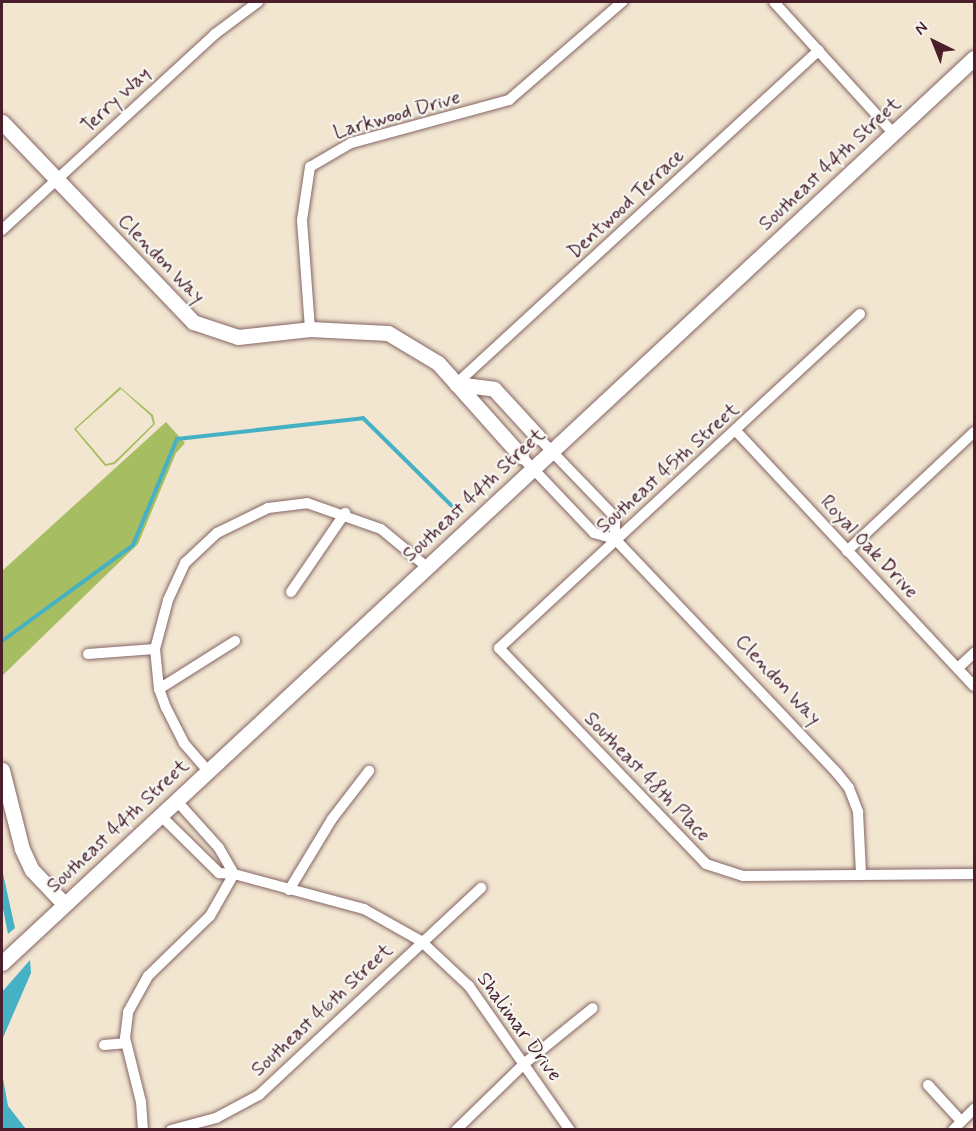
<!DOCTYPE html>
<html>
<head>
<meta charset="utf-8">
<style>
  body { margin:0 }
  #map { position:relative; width:976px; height:1131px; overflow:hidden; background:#f2e6d1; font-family:Mynerve,sans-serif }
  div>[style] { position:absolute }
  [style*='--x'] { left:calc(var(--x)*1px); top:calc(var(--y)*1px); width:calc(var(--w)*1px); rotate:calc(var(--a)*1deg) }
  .green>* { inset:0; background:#a7bd62 }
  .water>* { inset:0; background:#46b0c4 }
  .stream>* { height:4px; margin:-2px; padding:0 2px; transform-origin:2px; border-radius:2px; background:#46b0c4 }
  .roads { filter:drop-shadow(0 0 2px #856565) drop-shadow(0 0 2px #856565) }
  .street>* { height:10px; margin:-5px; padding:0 5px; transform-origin:5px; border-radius:5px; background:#fff }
  .secondary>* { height:15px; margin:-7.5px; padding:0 7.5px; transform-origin:7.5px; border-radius:7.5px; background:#fff }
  span { translate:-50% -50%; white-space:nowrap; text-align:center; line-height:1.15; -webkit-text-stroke:4.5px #f6f6f2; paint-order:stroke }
  .street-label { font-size:20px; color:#4a1f2b }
  .frame { position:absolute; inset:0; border:3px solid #4a1f2b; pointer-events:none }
  .north { position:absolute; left:904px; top:12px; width:60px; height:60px; -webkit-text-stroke:4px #f6f6f2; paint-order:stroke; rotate:317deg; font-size:16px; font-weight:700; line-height:24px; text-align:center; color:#4a1f2b }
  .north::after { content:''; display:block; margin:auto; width:21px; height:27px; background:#4a1f2b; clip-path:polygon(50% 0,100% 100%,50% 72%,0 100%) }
</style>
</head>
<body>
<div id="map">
  <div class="green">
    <div style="clip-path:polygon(evenodd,120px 387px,153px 415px,155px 424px,115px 464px,105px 466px,74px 429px,120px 387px,121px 389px,151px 416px,153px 424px,114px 462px,106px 464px,76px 429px,121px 389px)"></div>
    <div style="clip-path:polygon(166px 422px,185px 443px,176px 453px,138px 544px,2px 676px,2px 571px)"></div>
  </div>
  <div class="water">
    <div style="clip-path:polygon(2px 869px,15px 928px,8px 934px,2px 904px)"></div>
    <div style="clip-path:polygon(30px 960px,31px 973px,2px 1040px,2px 992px)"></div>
    <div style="clip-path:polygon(2px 1073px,8px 1106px,26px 1129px,2px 1129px)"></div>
  </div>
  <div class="stream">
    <div style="--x:2;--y:641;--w:162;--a:-36.2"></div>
    <div style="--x:133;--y:545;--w:115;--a:-67.5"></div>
    <div style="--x:177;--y:439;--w:187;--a:-6.4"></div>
    <div style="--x:363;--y:418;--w:136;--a:44.7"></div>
  </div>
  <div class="roads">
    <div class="street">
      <div style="--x:774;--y:2;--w:178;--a:47.7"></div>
      <div style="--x:2;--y:230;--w:289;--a:-42.6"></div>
      <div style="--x:215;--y:34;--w:54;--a:-36.7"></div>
      <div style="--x:860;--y:314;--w:492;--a:137.2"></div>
      <div style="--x:499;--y:648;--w:299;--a:46.2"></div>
      <div style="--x:706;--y:864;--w:39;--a:18"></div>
      <div style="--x:743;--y:876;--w:231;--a:-0.5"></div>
      <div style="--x:310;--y:329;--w:109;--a:-94.2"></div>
      <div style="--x:302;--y:220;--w:54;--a:-81.4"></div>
      <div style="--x:310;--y:167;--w:48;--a:-30.3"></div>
      <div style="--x:351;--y:143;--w:164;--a:-15.2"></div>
      <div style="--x:509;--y:100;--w:150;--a:-40.9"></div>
      <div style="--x:456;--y:384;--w:493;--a:-42.6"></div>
      <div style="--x:737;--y:432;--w:347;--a:47"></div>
      <div style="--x:538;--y:437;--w:111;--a:46.1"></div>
      <div style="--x:615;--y:517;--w:22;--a:90"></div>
      <div style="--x:521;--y:456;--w:106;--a:46.5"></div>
      <div style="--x:594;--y:533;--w:22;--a:16"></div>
      <div style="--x:615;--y:539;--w:323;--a:46.5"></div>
      <div style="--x:837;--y:773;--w:19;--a:51"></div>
      <div style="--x:849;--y:788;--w:26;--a:69"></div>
      <div style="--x:858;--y:812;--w:62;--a:87.2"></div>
      <div style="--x:847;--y:551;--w:174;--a:-43.1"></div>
      <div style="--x:291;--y:592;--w:96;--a:-55.6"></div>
      <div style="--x:88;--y:654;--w:67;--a:-4.3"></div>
      <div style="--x:959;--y:667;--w:21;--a:-43"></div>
      <div style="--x:159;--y:689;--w:90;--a:-32.3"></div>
      <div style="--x:208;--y:771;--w:37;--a:-131"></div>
      <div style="--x:184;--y:743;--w:39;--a:-117"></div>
      <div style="--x:166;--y:708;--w:20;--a:-110"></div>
      <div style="--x:159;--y:689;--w:40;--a:-95.7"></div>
      <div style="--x:155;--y:649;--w:51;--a:-75.1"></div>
      <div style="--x:168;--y:600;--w:41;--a:-65.3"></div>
      <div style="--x:185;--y:563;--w:44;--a:-43.2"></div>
      <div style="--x:217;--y:533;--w:57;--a:-26.1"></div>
      <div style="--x:268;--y:508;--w:39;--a:-7"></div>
      <div style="--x:307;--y:503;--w:78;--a:19.4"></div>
      <div style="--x:381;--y:529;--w:60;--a:39.6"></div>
      <div style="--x:176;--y:800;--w:64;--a:48.1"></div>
      <div style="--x:219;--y:848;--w:30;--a:60"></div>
      <div style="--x:160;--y:815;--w:83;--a:44.5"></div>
      <div style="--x:219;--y:873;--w:15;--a:4"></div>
      <div style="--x:234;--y:874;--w:135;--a:15.1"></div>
      <div style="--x:364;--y:909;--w:65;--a:29.3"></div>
      <div style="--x:421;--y:941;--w:66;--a:43.2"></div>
      <div style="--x:469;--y:986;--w:176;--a:55"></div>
      <div style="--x:289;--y:890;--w:83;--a:-58.8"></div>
      <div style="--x:332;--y:819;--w:61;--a:-52.4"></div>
      <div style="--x:104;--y:1045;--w:21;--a:-5"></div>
      <div style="--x:928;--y:1085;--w:49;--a:47.5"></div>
      <div style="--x:143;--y:1130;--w:28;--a:-94"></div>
      <div style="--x:141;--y:1102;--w:66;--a:-104"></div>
      <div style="--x:125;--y:1038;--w:26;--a:-83"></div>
      <div style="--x:128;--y:1012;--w:41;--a:-60.9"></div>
      <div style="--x:148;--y:976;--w:86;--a:-44.1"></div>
      <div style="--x:210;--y:916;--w:48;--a:-60.3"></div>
      <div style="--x:171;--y:1130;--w:47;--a:-14.9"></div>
      <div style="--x:216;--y:1118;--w:49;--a:-28.1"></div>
      <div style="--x:259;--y:1095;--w:304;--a:-43"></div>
      <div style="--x:456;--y:1130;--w:96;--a:-44.2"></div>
      <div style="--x:525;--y:1063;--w:87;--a:-39"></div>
      <div style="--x:953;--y:1130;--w:30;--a:-45"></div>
    </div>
    <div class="secondary">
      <div style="--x:2;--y:122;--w:277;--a:46.3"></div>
      <div style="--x:193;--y:322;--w:47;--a:18.4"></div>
      <div style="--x:238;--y:337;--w:72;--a:-6.3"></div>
      <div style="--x:310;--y:329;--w:78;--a:2.9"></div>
      <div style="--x:388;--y:333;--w:58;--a:31"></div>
      <div style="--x:438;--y:363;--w:125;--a:48.3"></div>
      <div style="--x:456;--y:384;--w:38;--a:7"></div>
      <div style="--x:494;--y:389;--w:65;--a:47.5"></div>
      <div style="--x:2;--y:770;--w:81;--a:75.8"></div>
      <div style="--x:22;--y:849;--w:23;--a:65"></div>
      <div style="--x:32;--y:870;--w:47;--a:46.7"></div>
      <div style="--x:2;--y:963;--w:1328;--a:-42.96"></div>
    </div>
  </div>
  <div class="street-label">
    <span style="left:116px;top:100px;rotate:-43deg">Terry Way</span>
    <span style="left:397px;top:115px;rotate:-16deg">Larkwood Drive</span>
    <span style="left:830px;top:164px;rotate:-43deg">Southeast 44th Street</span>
    <span style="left:626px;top:204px;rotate:-43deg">Dentwood Terrace</span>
    <span style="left:161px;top:259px;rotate:46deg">Clendon Way</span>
    <span style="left:668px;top:468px;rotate:-42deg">Southeast 45th Street</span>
    <span style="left:474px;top:495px;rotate:-43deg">Southeast 44th Street</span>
    <span style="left:869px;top:547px;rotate:47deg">Royal Oak Drive</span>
    <span style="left:778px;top:680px;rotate:47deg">Clendon Way</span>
    <span style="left:647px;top:777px;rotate:46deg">Southeast 48th Place</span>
    <span style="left:118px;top:826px;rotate:-43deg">Southeast 44th Street</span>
    <span style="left:322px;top:1010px;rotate:-43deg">Southeast 46th Street</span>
    <span style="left:519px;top:1027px;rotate:54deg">Shalimar Drive</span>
  </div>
  <div class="frame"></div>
  <div class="north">N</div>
</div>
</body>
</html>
